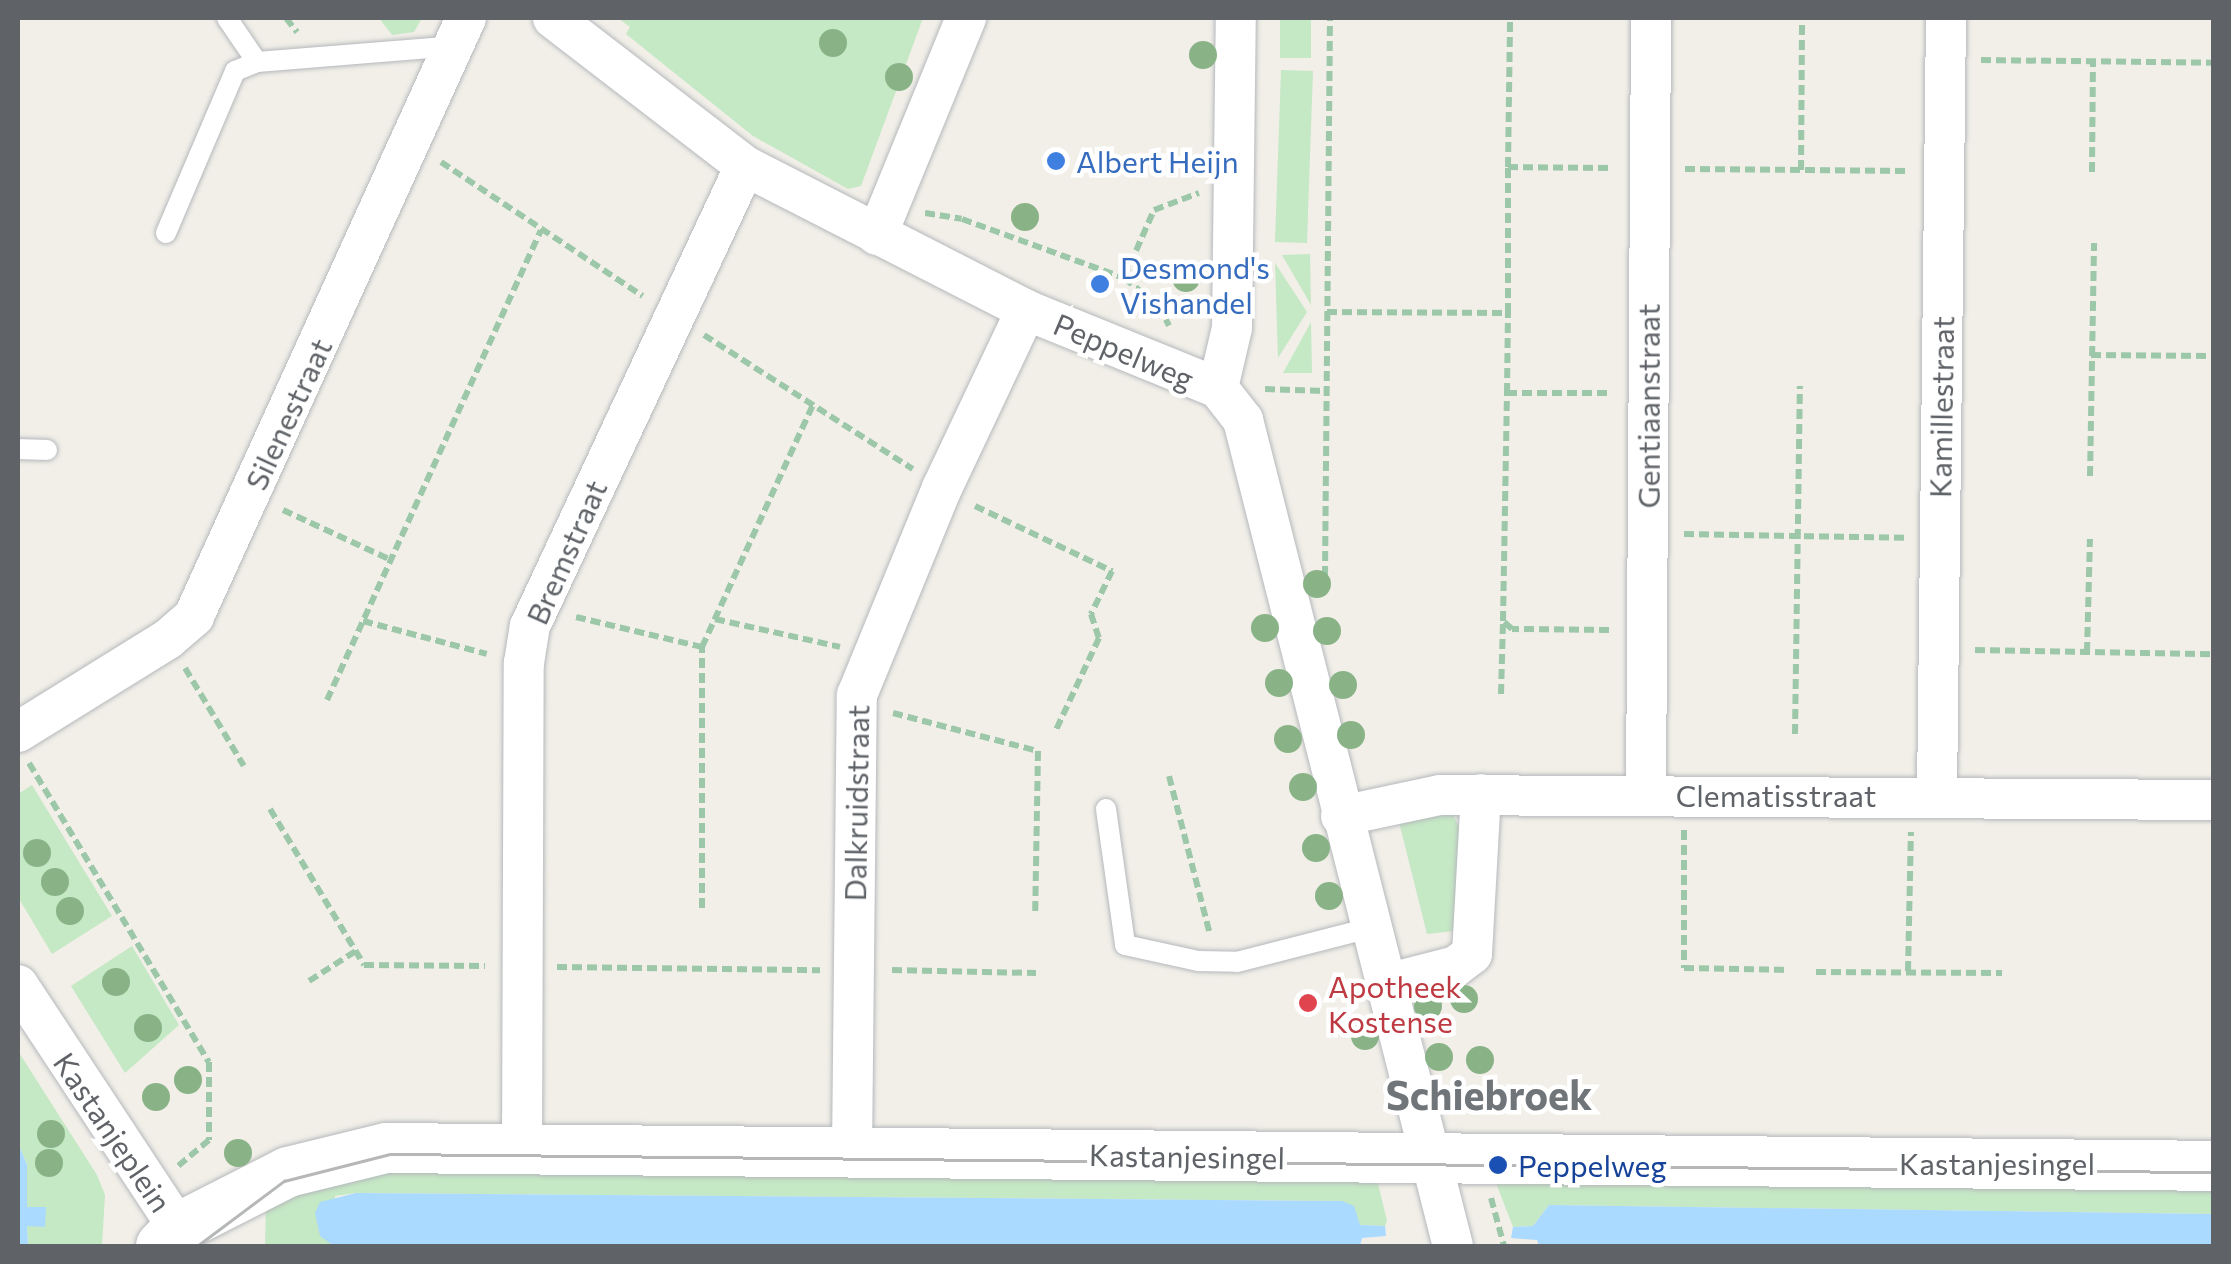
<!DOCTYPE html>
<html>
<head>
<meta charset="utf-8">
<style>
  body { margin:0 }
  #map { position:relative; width:2231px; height:1264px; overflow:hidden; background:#f1efe8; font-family:Commissioner,sans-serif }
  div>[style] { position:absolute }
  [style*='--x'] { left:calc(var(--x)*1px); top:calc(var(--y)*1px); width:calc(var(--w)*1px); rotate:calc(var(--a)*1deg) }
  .green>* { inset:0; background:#c5e8c5; transform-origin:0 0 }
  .water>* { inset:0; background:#aadaff }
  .path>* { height:6px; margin-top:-3px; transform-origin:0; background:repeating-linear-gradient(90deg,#9cc7a9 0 10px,transparent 0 15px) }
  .roads { filter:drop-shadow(0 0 2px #b5b8bc) drop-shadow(0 0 2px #b5b8bc) }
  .service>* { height:20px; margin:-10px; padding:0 10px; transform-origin:10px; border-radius:10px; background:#fff }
  .minor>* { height:40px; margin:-20px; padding:0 20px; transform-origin:20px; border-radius:20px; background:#fff }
  .tertiary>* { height:50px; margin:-25px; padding:0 25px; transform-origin:25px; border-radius:25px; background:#fff }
  .tram>* { height:2.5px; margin:-1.25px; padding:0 1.25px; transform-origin:1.25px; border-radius:1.25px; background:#b6b7b8 }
  .trees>* { width:28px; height:28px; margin:-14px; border-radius:50%; background:#89b387 }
  .dots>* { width:28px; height:28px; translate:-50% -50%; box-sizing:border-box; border:5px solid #fff; border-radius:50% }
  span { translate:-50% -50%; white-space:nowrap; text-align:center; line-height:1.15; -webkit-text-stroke:9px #fff; paint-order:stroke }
  .shop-label { font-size:30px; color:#366cbe }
  .left { translate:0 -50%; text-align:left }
  .street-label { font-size:30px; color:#5f6368 }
  .health-label { font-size:30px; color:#be3a42 }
  .transit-label { font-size:30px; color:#164399 }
  .district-label { font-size:40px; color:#70757a; font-weight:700 }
  .frame { position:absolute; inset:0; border:20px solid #5f6368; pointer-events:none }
</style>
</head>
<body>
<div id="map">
  <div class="green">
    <div style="clip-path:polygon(379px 18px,422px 18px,414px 32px,392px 35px)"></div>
    <div style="clip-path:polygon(618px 18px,923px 18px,861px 186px,848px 189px,753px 136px,626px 34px,630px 27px)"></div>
    <div style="left:1280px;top:18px;width:31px;height:40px"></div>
    <div style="left:1281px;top:70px;width:32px;height:172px;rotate:2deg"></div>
    <div style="clip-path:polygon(1310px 254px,1311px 305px,1282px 255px)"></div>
    <div style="clip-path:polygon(1275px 263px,1307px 312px,1278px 358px)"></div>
    <div style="clip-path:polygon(1311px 322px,1312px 373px,1283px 373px)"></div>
    <div style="clip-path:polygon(32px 785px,112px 916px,52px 954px,18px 897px,18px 794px)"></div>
    <div style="clip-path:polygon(1453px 814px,1460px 830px,1454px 931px,1427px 934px,1399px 822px)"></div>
    <div style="clip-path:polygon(132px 946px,179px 1025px,125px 1073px,71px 986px)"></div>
    <div style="clip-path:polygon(18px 1051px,97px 1175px,105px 1195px,102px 1246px,28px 1246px,27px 1226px,46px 1207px,27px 1208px,27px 1165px,18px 1143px)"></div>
    <div style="clip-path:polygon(356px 1169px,1375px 1171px,1387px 1221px,1385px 1226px,1360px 1225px,1342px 1201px,356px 1193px,335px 1196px,335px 1246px,428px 1246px,265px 1246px,266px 1203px)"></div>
    <div style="clip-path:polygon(1496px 1183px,2213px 1184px,2214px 1214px,1549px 1205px,1533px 1226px,1513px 1227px)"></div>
  </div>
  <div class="water">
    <div style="clip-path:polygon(18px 1143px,27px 1165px,27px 1207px,46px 1207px,45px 1227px,27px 1226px,28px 1246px,18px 1246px)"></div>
    <div style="clip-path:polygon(356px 1193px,1342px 1201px,1354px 1206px,1360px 1225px,1385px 1226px,1386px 1236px,1362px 1238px,1360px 1246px,334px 1246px,320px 1236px,315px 1213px,320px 1202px)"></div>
    <div style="clip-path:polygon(1549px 1205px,2213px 1214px,2213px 1246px,1539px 1246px,1537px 1240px,1511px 1238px,1513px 1227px,1533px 1226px)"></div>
  </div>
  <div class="path">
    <div style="--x:286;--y:18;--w:18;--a:52"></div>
    <div style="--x:1981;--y:60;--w:233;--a:0.7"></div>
    <div style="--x:441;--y:162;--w:242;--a:33.6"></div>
    <div style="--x:1508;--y:167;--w:149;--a:-89.2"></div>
    <div style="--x:1685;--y:169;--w:222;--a:0.5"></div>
    <div style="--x:1801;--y:170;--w:152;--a:-89.6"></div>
    <div style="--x:2092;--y:172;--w:110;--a:-89.5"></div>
    <div style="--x:925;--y:213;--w:37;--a:9"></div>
    <div style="--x:962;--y:219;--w:172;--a:20"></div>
    <div style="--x:1124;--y:278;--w:45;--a:38.7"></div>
    <div style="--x:1159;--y:306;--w:22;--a:63"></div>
    <div style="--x:1124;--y:278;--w:74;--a:-66.2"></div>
    <div style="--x:1154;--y:210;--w:48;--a:-20.7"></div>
    <div style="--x:1327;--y:312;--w:181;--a:0.3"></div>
    <div style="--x:1508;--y:313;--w:146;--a:-90"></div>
    <div style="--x:1508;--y:167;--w:104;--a:0.6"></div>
    <div style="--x:704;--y:335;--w:248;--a:32.7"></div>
    <div style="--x:2091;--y:355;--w:123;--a:0.5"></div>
    <div style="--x:1265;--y:389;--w:61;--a:1.9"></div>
    <div style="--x:1507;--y:393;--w:80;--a:-89.3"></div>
    <div style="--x:2090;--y:476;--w:233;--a:-89"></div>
    <div style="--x:975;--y:506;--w:152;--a:25.4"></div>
    <div style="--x:1112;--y:571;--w:48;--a:116"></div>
    <div style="--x:1091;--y:614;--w:25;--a:72"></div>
    <div style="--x:1099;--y:638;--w:104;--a:115.1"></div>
    <div style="--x:283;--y:510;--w:119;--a:24.8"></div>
    <div style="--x:1684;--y:534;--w:222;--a:1"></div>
    <div style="--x:1325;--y:576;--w:558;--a:-89.49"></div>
    <div style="--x:576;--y:617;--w:130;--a:13.4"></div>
    <div style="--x:715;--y:619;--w:128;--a:12.6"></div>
    <div style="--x:363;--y:621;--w:128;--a:14.9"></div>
    <div style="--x:1609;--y:630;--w:97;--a:-179.4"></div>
    <div style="--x:1512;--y:629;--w:12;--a:-138"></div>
    <div style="--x:1503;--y:621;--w:228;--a:-89"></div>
    <div style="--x:1507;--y:393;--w:105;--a:0"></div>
    <div style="--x:1975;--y:650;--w:239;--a:1"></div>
    <div style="--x:2087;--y:652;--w:113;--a:-88.5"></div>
    <div style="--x:185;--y:668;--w:114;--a:59"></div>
    <div style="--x:1501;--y:694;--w:71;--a:-88.4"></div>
    <div style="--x:327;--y:700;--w:516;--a:-65.52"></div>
    <div style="--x:893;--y:713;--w:150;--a:14.7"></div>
    <div style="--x:1038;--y:751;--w:164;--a:91"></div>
    <div style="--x:1795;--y:734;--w:348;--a:-89.2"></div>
    <div style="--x:29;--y:763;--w:349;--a:59"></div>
    <div style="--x:209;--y:1062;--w:78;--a:90"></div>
    <div style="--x:209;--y:1140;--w:40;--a:140"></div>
    <div style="--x:1169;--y:776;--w:164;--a:75.5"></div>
    <div style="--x:270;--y:809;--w:182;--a:58.9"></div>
    <div style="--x:364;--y:965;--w:121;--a:0.5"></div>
    <div style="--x:1684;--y:830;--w:138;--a:90"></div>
    <div style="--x:1684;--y:968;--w:105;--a:1.1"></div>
    <div style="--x:702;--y:908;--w:261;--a:-90"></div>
    <div style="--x:702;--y:647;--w:266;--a:-65.4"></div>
    <div style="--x:557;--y:967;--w:263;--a:0.7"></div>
    <div style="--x:892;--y:970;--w:144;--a:1.2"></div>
    <div style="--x:1908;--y:971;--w:139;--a:-88.8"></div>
    <div style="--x:1816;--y:972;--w:186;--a:0.3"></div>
    <div style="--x:309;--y:981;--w:56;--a:-32.6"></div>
    <div style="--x:1491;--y:1198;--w:50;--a:74.8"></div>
  </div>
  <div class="roads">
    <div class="service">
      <div style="--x:227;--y:18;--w:53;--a:55.7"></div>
      <div style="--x:257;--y:62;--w:198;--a:-4.6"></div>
      <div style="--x:166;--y:233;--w:176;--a:-66.9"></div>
      <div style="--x:235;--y:71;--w:24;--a:-22"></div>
      <div style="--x:18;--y:449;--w:29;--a:2"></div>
      <div style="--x:1106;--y:809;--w:137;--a:82"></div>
      <div style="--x:1125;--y:945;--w:75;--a:12.4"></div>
      <div style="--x:1198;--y:961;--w:39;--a:1"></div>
      <div style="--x:1237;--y:962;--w:136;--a:-14.4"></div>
    </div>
    <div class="minor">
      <div style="--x:553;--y:18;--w:242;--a:37.6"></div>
      <div style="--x:745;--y:166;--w:316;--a:27.1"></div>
      <div style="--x:1026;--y:310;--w:207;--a:22.1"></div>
      <div style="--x:1218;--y:388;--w:41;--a:52"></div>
      <div style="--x:1243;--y:420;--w:852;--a:75.74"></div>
      <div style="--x:877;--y:235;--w:235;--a:-67.7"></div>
      <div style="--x:1218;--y:388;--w:62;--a:-76.9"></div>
      <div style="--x:1232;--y:328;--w:310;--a:-89.3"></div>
      <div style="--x:18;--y:732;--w:176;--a:-31.8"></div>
      <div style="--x:168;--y:639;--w:35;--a:-41"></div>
      <div style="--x:194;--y:616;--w:657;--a:-65.54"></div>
      <div style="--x:1646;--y:794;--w:776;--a:-89.63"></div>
      <div style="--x:1937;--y:796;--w:778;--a:-89.34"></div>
      <div style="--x:1341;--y:816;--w:101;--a:-12"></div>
      <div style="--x:1440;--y:795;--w:774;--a:0.37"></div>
      <div style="--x:1386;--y:984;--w:72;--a:-14.4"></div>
      <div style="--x:1456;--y:966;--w:20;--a:-37"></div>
      <div style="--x:1472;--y:954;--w:160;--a:-86.8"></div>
      <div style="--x:18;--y:985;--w:291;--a:56.6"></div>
      <div style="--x:522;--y:1149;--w:486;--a:-89.8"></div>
      <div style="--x:524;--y:663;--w:37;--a:-81"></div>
      <div style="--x:530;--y:626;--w:508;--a:-64.95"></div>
      <div style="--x:852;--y:1152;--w:457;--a:-89.4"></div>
      <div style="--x:857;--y:695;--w:224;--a:-67.7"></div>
      <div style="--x:942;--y:488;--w:197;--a:-64.7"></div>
    </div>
    <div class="tertiary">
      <div style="--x:161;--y:1246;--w:25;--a:-47"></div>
      <div style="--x:178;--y:1228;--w:123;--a:-27"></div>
      <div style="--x:288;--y:1172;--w:101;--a:-13.8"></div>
      <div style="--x:386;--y:1148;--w:1828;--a:0.56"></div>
    </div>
  </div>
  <div class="tram">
    <div style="--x:197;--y:1246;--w:109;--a:-36.8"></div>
    <div style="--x:284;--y:1181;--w:109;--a:-14.3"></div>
    <div style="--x:390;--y:1154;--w:1824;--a:0.57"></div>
  </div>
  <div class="trees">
    <div style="left:833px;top:43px"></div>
    <div style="left:1203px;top:55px"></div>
    <div style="left:899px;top:77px"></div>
    <div style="left:1025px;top:217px"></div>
    <div style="left:1186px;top:278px"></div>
    <div style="left:1317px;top:584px"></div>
    <div style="left:1265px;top:628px"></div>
    <div style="left:1327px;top:631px"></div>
    <div style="left:1279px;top:683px"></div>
    <div style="left:1343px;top:685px"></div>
    <div style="left:1351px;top:735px"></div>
    <div style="left:1288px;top:739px"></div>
    <div style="left:1303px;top:787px"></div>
    <div style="left:1316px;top:848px"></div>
    <div style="left:37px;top:853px"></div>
    <div style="left:55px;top:882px"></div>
    <div style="left:1329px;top:896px"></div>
    <div style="left:70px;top:911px"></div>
    <div style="left:116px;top:982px"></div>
    <div style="left:1464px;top:999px"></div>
    <div style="left:1428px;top:1006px"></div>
    <div style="left:148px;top:1028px"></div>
    <div style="left:1365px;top:1036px"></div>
    <div style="left:1439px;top:1057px"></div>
    <div style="left:1480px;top:1060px"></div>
    <div style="left:188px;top:1080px"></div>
    <div style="left:156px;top:1097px"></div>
    <div style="left:51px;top:1134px"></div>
    <div style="left:238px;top:1153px"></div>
    <div style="left:49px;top:1163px"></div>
  </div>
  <div class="dots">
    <div style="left:1056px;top:161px;background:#3f7fe0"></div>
    <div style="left:1100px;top:284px;background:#3f7fe0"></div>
    <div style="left:1308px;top:1003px;background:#e0444e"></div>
    <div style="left:1498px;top:1165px;background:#1a4fb4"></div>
  </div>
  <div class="shop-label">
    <span class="left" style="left:1076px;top:161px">Albert Heijn</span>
    <span class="left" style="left:1120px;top:284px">Desmond's<br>Vishandel</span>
  </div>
  <div class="street-label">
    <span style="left:1124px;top:351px;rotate:23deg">Peppelweg</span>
    <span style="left:1648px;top:406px;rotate:-90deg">Gentiaanstraat</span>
    <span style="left:1941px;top:407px;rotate:-89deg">Kamillestraat</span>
    <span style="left:288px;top:414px;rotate:-65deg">Silenestraat</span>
    <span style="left:566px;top:552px;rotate:-66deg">Bremstraat</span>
    <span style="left:1776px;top:795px">Clematisstraat</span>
    <span style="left:856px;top:803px;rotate:-89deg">Dalkruidstraat</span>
    <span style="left:113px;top:1132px;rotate:56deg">Kastanjeplein</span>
    <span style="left:1187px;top:1156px;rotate:1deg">Kastanjesingel</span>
    <span style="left:1997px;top:1163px">Kastanjesingel</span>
  </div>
  <div class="health-label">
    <span class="left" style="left:1328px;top:1003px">Apotheek<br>Kostense</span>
  </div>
  <div class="transit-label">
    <span class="left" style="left:1518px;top:1165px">Peppelweg</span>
  </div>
  <div class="district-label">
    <span style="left:1489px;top:1094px">Schiebroek</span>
  </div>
  <div class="frame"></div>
</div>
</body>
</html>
